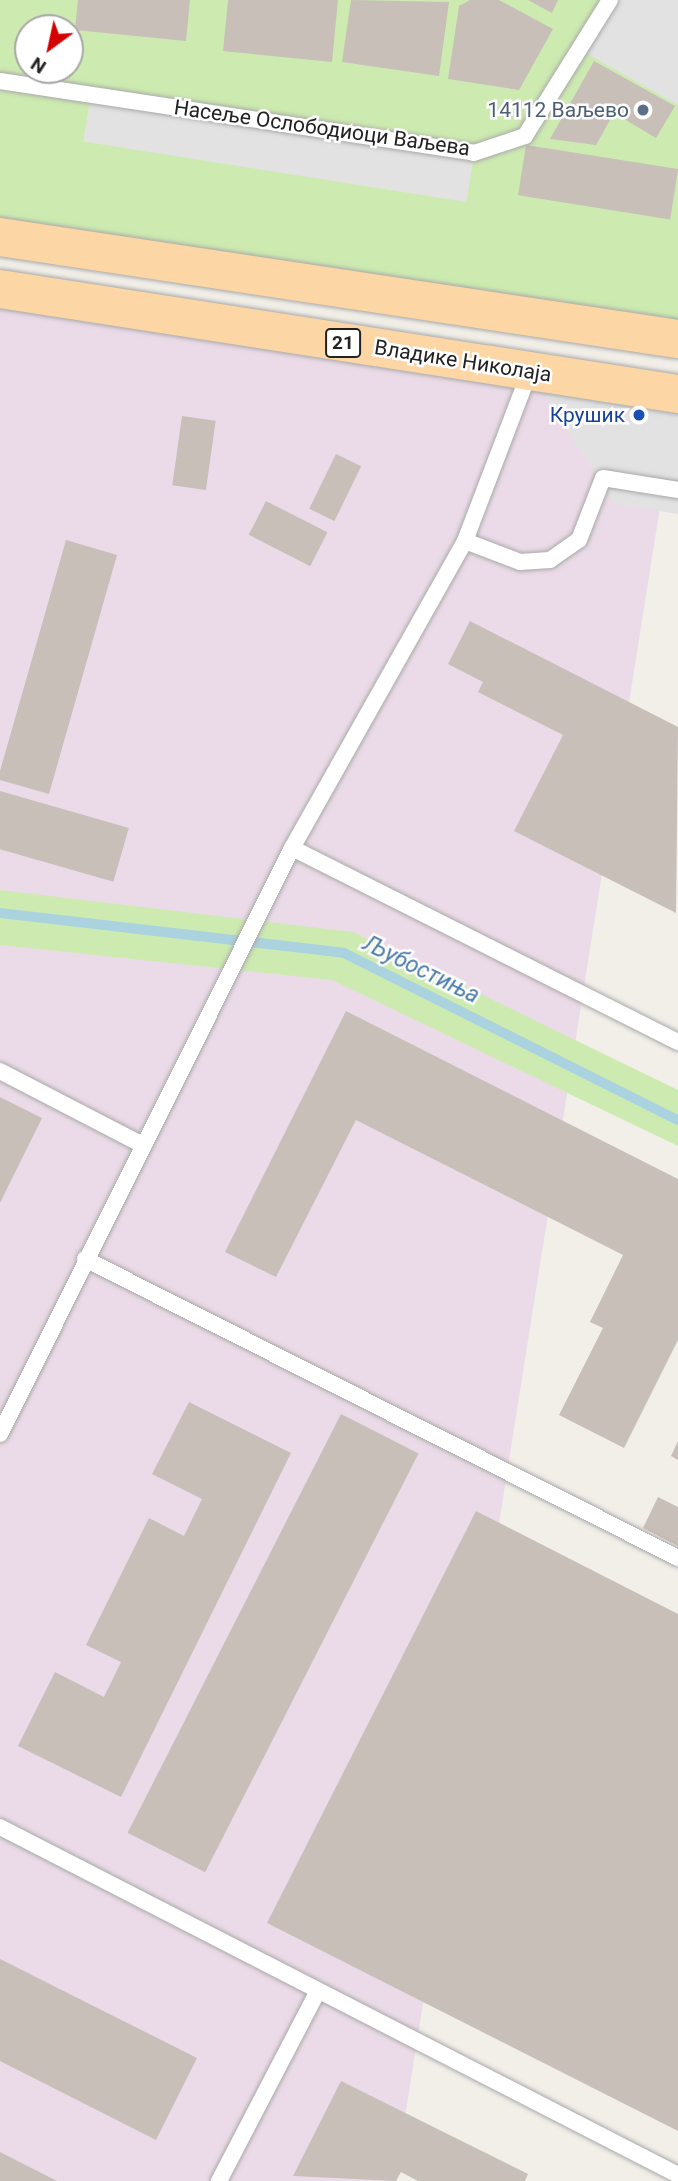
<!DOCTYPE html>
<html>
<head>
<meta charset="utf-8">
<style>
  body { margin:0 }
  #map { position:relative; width:678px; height:2181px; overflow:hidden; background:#f2efe9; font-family:Roboto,sans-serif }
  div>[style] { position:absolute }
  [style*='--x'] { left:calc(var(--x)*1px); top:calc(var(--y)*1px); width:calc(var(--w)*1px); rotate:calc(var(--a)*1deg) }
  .industrial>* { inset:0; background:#ebdbe8; transform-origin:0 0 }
  .grass>* { inset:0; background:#cdebb0 }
  .parking>* { inset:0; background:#e2e2e2; transform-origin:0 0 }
  .stream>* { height:10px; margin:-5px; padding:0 5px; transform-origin:5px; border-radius:5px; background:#aad3df }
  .building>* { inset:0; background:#c7bfb8; transform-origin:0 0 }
  .roads { filter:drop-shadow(0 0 2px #a9a9a9) drop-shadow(0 0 2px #a9a9a9) }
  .service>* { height:16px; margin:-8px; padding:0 8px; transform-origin:8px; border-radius:8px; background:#fff }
  .primary>* { height:38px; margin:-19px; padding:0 19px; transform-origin:19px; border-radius:19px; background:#fcd6a4 }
  .dots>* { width:19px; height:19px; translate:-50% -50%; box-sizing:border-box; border:4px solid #fff; border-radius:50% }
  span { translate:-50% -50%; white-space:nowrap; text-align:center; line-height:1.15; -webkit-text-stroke:5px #fff; paint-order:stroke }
  .shield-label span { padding:2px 5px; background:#fff; border:2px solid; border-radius:5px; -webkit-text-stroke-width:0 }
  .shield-label { font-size:19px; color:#222; font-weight:700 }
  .service-label { font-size:21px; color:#4e5e75 }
  .right { translate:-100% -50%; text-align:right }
  .street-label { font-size:21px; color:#222 }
  .transit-label { font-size:21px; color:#164399 }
  .water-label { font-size:23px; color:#4a7aab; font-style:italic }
  .north { position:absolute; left:14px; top:14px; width:70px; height:70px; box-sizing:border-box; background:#fff; border:2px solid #a7a7a7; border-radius:50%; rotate:213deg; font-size:19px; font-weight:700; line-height:28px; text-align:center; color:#222 }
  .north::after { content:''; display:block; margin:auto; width:24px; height:32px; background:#d40000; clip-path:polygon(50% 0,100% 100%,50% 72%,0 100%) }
</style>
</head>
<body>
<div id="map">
  <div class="industrial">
    <div style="left:0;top:289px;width:686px;height:1892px;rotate:9deg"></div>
  </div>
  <div class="grass">
    <div style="clip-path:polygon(evenodd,0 0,678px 0,678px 343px,0 238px,0 0,28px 28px,70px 28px,70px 70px,28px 70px,28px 28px)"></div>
    <div style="clip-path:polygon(0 890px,353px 932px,678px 1090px,678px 1146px,332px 980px,0 945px)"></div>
  </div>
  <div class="parking">
    <div style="clip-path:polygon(601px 0,678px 0,678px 105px,575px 47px)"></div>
    <div style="left:91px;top:93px;width:388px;height:49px;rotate:9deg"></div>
    <div style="clip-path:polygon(530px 371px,678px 394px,678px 514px,614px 504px)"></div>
  </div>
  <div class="stream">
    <div style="--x:0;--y:913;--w:346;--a:6.6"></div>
    <div style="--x:344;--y:953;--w:373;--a:26.6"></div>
  </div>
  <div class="building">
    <div style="clip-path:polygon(78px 0,190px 0,186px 41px,75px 30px)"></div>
    <div style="clip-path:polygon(228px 0,338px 0,332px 62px,223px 51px)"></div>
    <div style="clip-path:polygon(351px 0,449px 2px,439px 76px,342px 62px)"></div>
    <div style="clip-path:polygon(470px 0,499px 0,553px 29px,519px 90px,448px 79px,459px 6px)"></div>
    <div style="clip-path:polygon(528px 0,558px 0,552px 13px)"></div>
    <div style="clip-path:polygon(594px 61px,675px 106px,656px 138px,614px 113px,596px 145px,550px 139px)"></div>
    <div style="left:526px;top:145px;width:154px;height:51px;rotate:9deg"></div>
    <div style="left:182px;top:416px;width:34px;height:70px;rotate:8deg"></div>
    <div style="left:336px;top:454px;width:28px;height:61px;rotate:26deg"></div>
    <div style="left:266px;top:501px;width:69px;height:38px;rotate:27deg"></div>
    <div style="clip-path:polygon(66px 540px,117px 555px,49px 794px,0 780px,0 771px)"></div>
    <div style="clip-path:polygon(470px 621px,678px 727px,676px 913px,514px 831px,563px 735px,478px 692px,483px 682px,448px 664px)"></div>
    <div style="left:0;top:791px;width:134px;height:56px;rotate:16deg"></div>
    <div style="clip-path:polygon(346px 1011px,678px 1179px,678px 1340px,624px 1448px,559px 1415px,603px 1328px,590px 1322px,623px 1255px,356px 1120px,276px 1277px,225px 1252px)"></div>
    <div style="clip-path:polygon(0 1097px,42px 1118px,0 1203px)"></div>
    <div style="clip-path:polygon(189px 1402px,291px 1453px,121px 1797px,18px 1746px,55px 1672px,104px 1697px,121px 1662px,86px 1645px,149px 1518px,184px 1536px,202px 1499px,152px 1474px)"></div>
    <div style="left:341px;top:1414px;width:87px;height:470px;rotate:27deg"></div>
    <div style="clip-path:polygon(678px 1441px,678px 1460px,671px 1456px)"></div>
    <div style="clip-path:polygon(658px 1497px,678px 1507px,678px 1546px,643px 1528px)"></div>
    <div style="clip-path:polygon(476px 1511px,678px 1614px,678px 2131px,267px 1923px)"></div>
    <div style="clip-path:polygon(0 1959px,197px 2058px,156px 2140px,0 2061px)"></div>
    <div style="clip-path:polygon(341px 2081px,528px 2174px,525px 2181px,418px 2181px,401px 2172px,396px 2181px,293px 2176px)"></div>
    <div style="clip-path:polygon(0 2152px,57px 2181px,0 2181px)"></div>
  </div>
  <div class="roads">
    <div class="service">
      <div style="--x:0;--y:81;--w:479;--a:8.6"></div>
      <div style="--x:474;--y:153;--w:54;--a:-18.4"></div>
      <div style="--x:525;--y:136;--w:160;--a:-58"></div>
      <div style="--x:465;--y:541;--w:59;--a:20.9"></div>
      <div style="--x:520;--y:562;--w:30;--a:-4"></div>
      <div style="--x:550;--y:560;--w:35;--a:-35"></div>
      <div style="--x:579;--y:540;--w:66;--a:-68.8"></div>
      <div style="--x:603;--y:478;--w:76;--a:9.1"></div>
      <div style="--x:292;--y:848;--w:352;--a:-60.6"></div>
      <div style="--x:465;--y:541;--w:182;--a:-69.1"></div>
      <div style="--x:0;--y:1071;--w:159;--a:27.4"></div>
      <div style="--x:85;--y:1259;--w:664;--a:26.76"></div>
      <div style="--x:0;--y:1434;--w:655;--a:-63.51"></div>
      <div style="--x:292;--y:848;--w:432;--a:26.7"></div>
      <div style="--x:0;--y:1827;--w:762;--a:27.17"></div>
      <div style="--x:219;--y:2181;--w:212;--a:-62.5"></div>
    </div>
    <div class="primary">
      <div style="--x:0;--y:237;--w:686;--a:8.56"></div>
      <div style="--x:0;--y:289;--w:686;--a:8.8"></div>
    </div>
  </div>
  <div class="dots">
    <div style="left:643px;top:110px;background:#5c6f8a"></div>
    <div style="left:639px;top:415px;background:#1a4fb4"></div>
  </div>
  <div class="shield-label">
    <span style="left:343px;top:343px">21</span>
  </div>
  <div class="service-label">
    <span class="right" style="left:629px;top:110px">14112 Ваљево</span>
  </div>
  <div class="street-label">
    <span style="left:322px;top:128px;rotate:8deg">Насеље Ослободиоци Ваљева</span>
    <span style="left:463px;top:361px;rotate:9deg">Владике Николаја</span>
  </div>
  <div class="transit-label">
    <span class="right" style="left:625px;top:415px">Крушик</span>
  </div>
  <div class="water-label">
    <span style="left:421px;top:970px;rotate:26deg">Љубостиња</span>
  </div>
  <div class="north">N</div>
</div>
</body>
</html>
